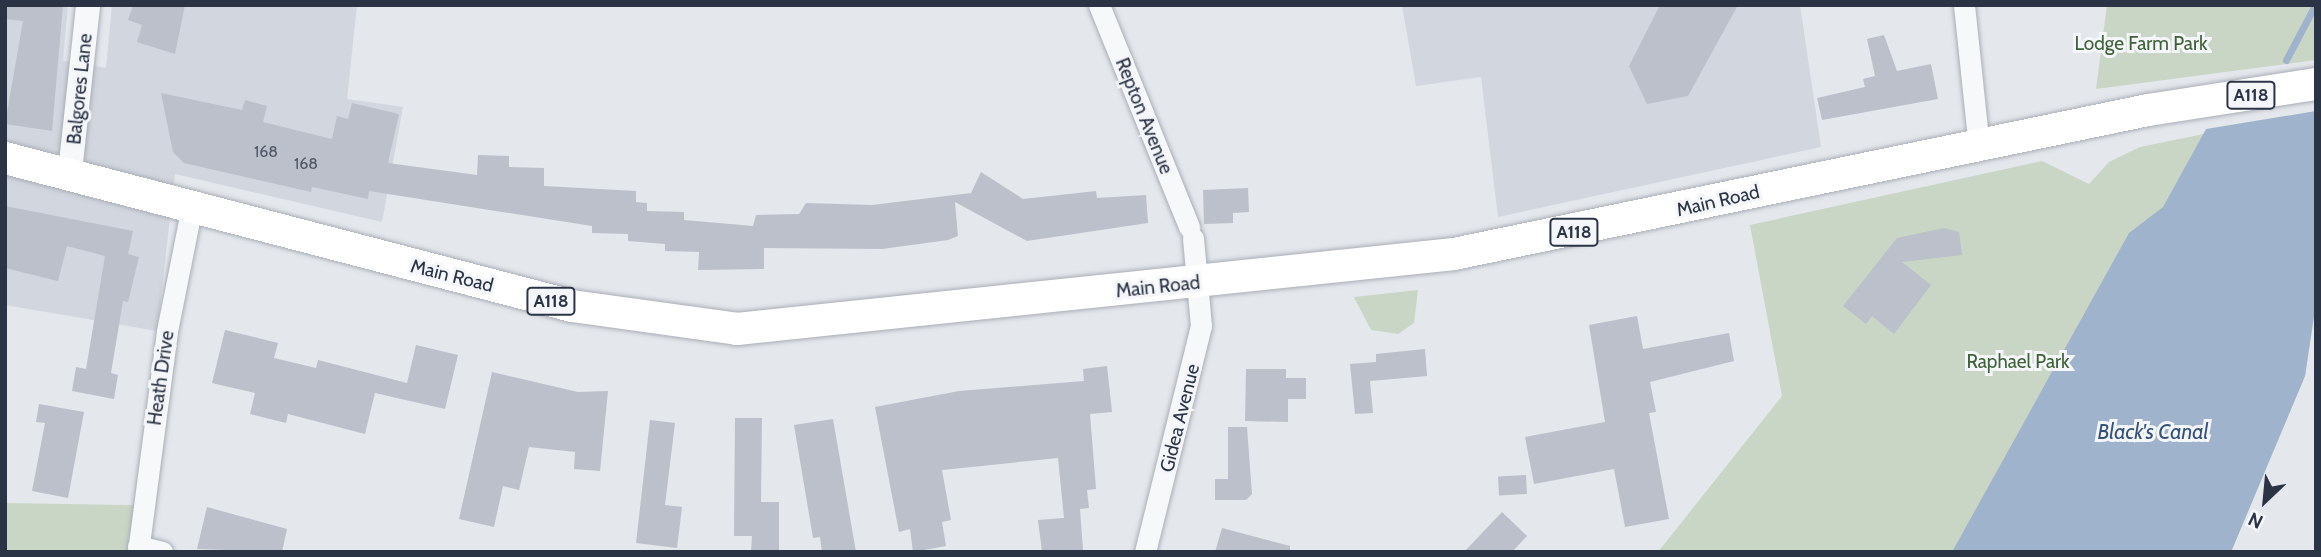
<!DOCTYPE html>
<html>
<head>
<meta charset="utf-8">
<style>
  body { margin:0 }
  #map { position:relative; width:2321px; height:557px; overflow:hidden; background:#e4e7ec; font-family:Cabin,sans-serif }
  div>[style] { position:absolute }
  [style*='--x'] { left:calc(var(--x)*1px); top:calc(var(--y)*1px); width:calc(var(--w)*1px); rotate:calc(var(--a)*1deg) }
  .built>* { inset:0; background:#d2d6de }
  .green>* { inset:0; background:#c9d6c5; transform-origin:0 0 }
  .water>* { inset:0; background:#9fb4cc }
  .stream>* { height:7px; margin:-3.5px; padding:0 3.5px; transform-origin:3.5px; border-radius:3.5px; background:#9fb4cc }
  .building>* { inset:0; background:#bbc0ca; transform-origin:0 0 }
  .roads { filter:drop-shadow(0 0 2px #a9aeb7) drop-shadow(0 0 2px #a9aeb7) }
  .minor>* { height:21px; margin:-10.5px; padding:0 10.5px; transform-origin:10.5px; border-radius:10.5px; background:#f7f8fa }
  .tertiary>* { height:24px; margin:-12px; padding:0 12px; transform-origin:12px; border-radius:12px; background:#f7f8fa }
  .primary>* { height:32px; margin:-16px; padding:0 16px; transform-origin:16px; border-radius:16px; background:#fff }
  span { translate:-50% -50%; white-space:nowrap; text-align:center; line-height:1.15; -webkit-text-stroke:6px #f4f6f9; paint-order:stroke }
  .number-label { font-size:16px; color:#4f5766 }
  .number-label span { -webkit-text-stroke-width:0 }
  .shield-label span { padding:2px 5px; background:#f4f6f9; border:2px solid; border-radius:5px; -webkit-text-stroke-width:0 }
  .shield-label { font-size:18px; color:#2b3445; font-weight:700 }
  .park-label { font-size:19px; color:#3f6138 }
  .street-label { font-size:19px; color:#2b3445 }
  .water-label { font-size:21px; color:#34527a; font-style:italic }
  .frame { position:absolute; inset:0; border:7px solid #2b3445; pointer-events:none }
  .north { position:absolute; left:2230px; top:466px; width:70px; height:70px; -webkit-text-stroke:5px #f4f6f9; paint-order:stroke; rotate:206deg; font-size:19px; font-weight:700; line-height:28px; text-align:center; color:#2b3445 }
  .north::after { content:''; display:block; margin:auto; width:24px; height:32px; background:#2b3445; clip-path:polygon(50% 0,100% 100%,50% 72%,0 100%) }
</style>
</head>
<body>
<div id="map">
  <div class="built">
    <div style="clip-path:polygon(5px 5px,68px 5px,63px 61px,106px 68px,112px 5px,357px 5px,347px 99px,403px 107px,382px 222px,175px 174px,157px 331px,5px 305px)"></div>
    <div style="clip-path:polygon(1402px 5px,1800px 5px,1821px 147px,1498px 217px,1481px 77px,1416px 86px)"></div>
  </div>
  <div class="green">
    <div style="clip-path:polygon(2107px 5px,2316px 5px,2316px 60px,2096px 89px)"></div>
    <div style="clip-path:polygon(2316px 111px,2316px 303px,2305px 376px,2231px 552px,1658px 552px,1782px 396px,1750px 225px,2042px 161px,2089px 184px,2109px 162px,2140px 147px)"></div>
    <div style="clip-path:polygon(1418px 290px,1414px 323px,1398px 334px,1371px 330px,1354px 297px)"></div>
    <div style="left:5px;top:503px;width:136px;height:49px;rotate:1deg"></div>
  </div>
  <div class="water">
    <div style="clip-path:polygon(2316px 111px,2316px 303px,2305px 376px,2231px 552px,1952px 552px,2129px 233px,2163px 207px,2206px 129px)"></div>
  </div>
  <div class="stream">
    <div style="--x:2286;--y:60;--w:62;--a:-62.2"></div>
  </div>
  <div class="building">
    <div style="clip-path:polygon(5px 5px,63px 5px,52px 131px,5px 124px,23px 21px,5px 19px)"></div>
    <div style="clip-path:polygon(133px 5px,185px 5px,175px 54px,137px 42px,142px 25px,128px 20px)"></div>
    <div style="clip-path:polygon(1660px 5px,1738px 5px,1688px 96px,1647px 104px,1629px 66px)"></div>
    <div style="clip-path:polygon(1884px 35px,1897px 71px,1931px 64px,1938px 99px,1822px 120px,1817px 98px,1865px 87px,1863px 79px,1875px 76px,1867px 39px)"></div>
    <div style="clip-path:polygon(161px 93px,242px 110px,245px 100px,267px 106px,263px 122px,332px 139px,337px 116px,348px 119px,352px 103px,399px 114px,388px 163px,477px 175px,478px 155px,509px 156px,509px 167px,544px 168px,544px 186px,636px 191px,636px 202px,647px 203px,647px 211px,684px 212px,684px 220px,753px 226px,756px 215px,799px 214px,806px 203px,872px 205px,971px 193px,981px 172px,1023px 199px,1096px 191px,1097px 198px,1146px 195px,1148px 223px,1027px 241px,955px 202px,958px 236px,948px 240px,882px 249px,764px 248px,764px 269px,698px 270px,699px 252px,665px 251px,665px 244px,628px 241px,628px 234px,592px 233px,592px 226px,369px 191px,368px 199px,312px 187px,311px 192px,184px 163px,173px 152px)"></div>
    <div style="clip-path:polygon(1248px 188px,1249px 212px,1233px 213px,1233px 223px,1204px 224px,1203px 190px)"></div>
    <div style="clip-path:polygon(5px 206px,133px 231px,128px 254px,139px 257px,128px 302px,123px 301px,111px 373px,118px 375px,114px 399px,72px 391px,76px 367px,86px 369px,105px 256px,67px 246px,58px 281px,5px 268px)"></div>
    <div style="clip-path:polygon(1944px 228px,1959px 232px,1962px 255px,1902px 262px,1931px 285px,1894px 334px,1872px 316px,1866px 324px,1843px 306px,1897px 238px)"></div>
    <div style="clip-path:polygon(1637px 316px,1643px 349px,1729px 333px,1734px 361px,1650px 382px,1656px 412px,1649px 413px,1669px 519px,1625px 527px,1614px 469px,1534px 484px,1525px 437px,1605px 422px,1589px 325px)"></div>
    <div style="clip-path:polygon(225px 330px,278px 343px,274px 358px,316px 368px,318px 360px,407px 383px,416px 345px,458px 355px,445px 409px,375px 393px,365px 434px,288px 414px,286px 423px,250px 414px,255px 393px,212px 383px)"></div>
    <div style="clip-path:polygon(1425px 349px,1427px 376px,1370px 381px,1373px 413px,1355px 414px,1350px 364px,1376px 362px,1376px 354px)"></div>
    <div style="clip-path:polygon(1107px 366px,1112px 412px,1090px 414px,1096px 489px,1087px 490px,1089px 508px,1080px 509px,1083px 550px,1042px 552px,1038px 520px,1064px 518px,1058px 458px,942px 470px,951px 520px,942px 522px,946px 546px,913px 552px,910px 529px,899px 532px,875px 407px,959px 391px,1084px 381px,1083px 369px)"></div>
    <div style="clip-path:polygon(1246px 369px,1286px 369px,1286px 378px,1306px 378px,1306px 399px,1288px 399px,1288px 422px,1245px 421px)"></div>
    <div style="clip-path:polygon(492px 372px,578px 392px,608px 391px,600px 471px,574px 469px,575px 452px,529px 447px,519px 490px,503px 486px,494px 527px,459px 519px)"></div>
    <div style="clip-path:polygon(39px 404px,84px 412px,68px 498px,32px 491px,45px 423px,36px 422px)"></div>
    <div style="clip-path:polygon(735px 418px,762px 418px,761px 502px,779px 502px,779px 552px,751px 552px,752px 536px,734px 536px)"></div>
    <div style="clip-path:polygon(833px 419px,856px 552px,822px 552px,820px 537px,813px 538px,794px 425px)"></div>
    <div style="clip-path:polygon(650px 420px,675px 423px,665px 505px,682px 507px,677px 548px,636px 543px)"></div>
    <div style="clip-path:polygon(1228px 427px,1247px 427px,1252px 494px,1246px 500px,1215px 500px,1215px 479px,1228px 479px)"></div>
    <div style="left:1526px;top:475px;width:19px;height:28px;rotate:87deg"></div>
    <div style="clip-path:polygon(207px 507px,287px 529px,282px 552px,197px 549px)"></div>
    <div style="clip-path:polygon(1502px 512px,1527px 536px,1512px 552px,1464px 552px)"></div>
    <div style="clip-path:polygon(1222px 528px,1290px 546px,1290px 552px,1215px 552px)"></div>
  </div>
  <div class="roads">
    <div class="minor">
      <div style="--x:1099;--y:5;--w:240;--a:67.9"></div>
      <div style="--x:1964;--y:5;--w:143;--a:84"></div>
      <div style="--x:138;--y:546;--w:25;--a:14"></div>
      <div style="--x:138;--y:552;--w:223;--a:-82.5"></div>
      <div style="--x:167;--y:331;--w:127;--a:-78.7"></div>
      <div style="--x:1145;--y:552;--w:233;--a:-76.1"></div>
      <div style="--x:1201;--y:326;--w:88;--a:-95.2"></div>
    </div>
    <div class="tertiary">
      <div style="--x:70;--y:172;--w:168;--a:-83.8"></div>
    </div>
    <div class="primary">
      <div style="--x:5;--y:158;--w:586;--a:14.63"></div>
      <div style="--x:572;--y:306;--w:167;--a:7.9"></div>
      <div style="--x:737;--y:329;--w:721;--a:-5.97"></div>
      <div style="--x:1454;--y:254;--w:709;--a:-11.72"></div>
      <div style="--x:2148;--y:110;--w:170;--a:-8.8"></div>
    </div>
  </div>
  <div class="number-label">
    <span style="left:266px;top:152px">168</span>
    <span style="left:306px;top:164px">168</span>
  </div>
  <div class="shield-label">
    <span style="left:2251px;top:95px">A118</span>
    <span style="left:1574px;top:232px">A118</span>
    <span style="left:551px;top:301px">A118</span>
  </div>
  <div class="park-label">
    <span style="left:2141px;top:44px">Lodge Farm Park</span>
    <span style="left:2018px;top:362px">Raphael Park</span>
  </div>
  <div class="street-label">
    <span style="left:80px;top:89px;rotate:-84deg">Balgores Lane</span>
    <span style="left:1144px;top:116px;rotate:68deg">Repton Avenue</span>
    <span style="left:1718px;top:201px;rotate:-13deg">Main Road</span>
    <span style="left:452px;top:276px;rotate:14deg">Main Road</span>
    <span style="left:1158px;top:287px;rotate:-6deg">Main Road</span>
    <span style="left:161px;top:378px;rotate:-82deg">Heath Drive</span>
    <span style="left:1180px;top:418px;rotate:-76deg">Gidea Avenue</span>
  </div>
  <div class="water-label">
    <span style="left:2153px;top:432px">Black's Canal</span>
  </div>
  <div class="frame"></div>
  <div class="north">N</div>
</div>
</body>
</html>
